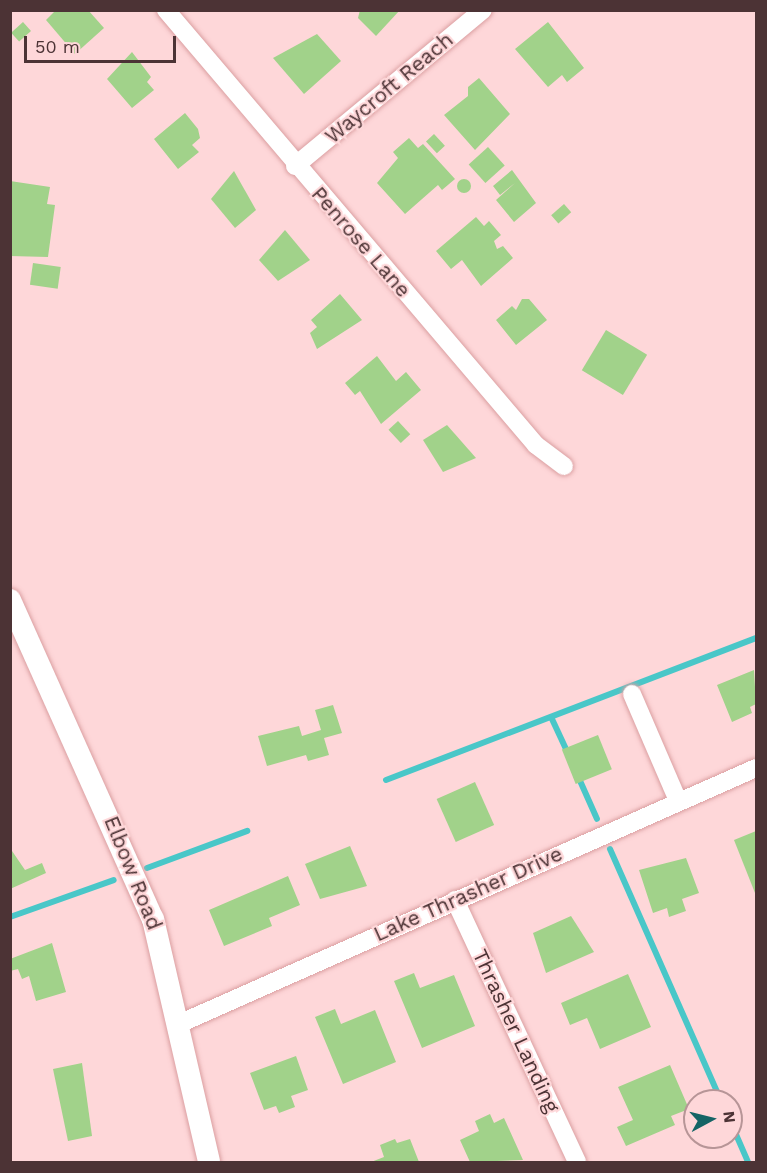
<!DOCTYPE html>
<html>
<head>
<meta charset="utf-8">
<style>
  body { margin:0 }
  #map { position:relative; width:767px; height:1173px; overflow:hidden; background:#fed7d9; font-family:"Work Sans",sans-serif }
  div>[style] { position:absolute }
  [style*='--x'] { left:calc(var(--x)*1px); top:calc(var(--y)*1px); width:calc(var(--w)*1px); rotate:calc(var(--a)*1deg) }
  .stream>* { height:6px; margin:-3px; padding:0 3px; transform-origin:3px; border-radius:3px; background:#49c7c8 }
  .building>* { inset:0; background:#a1d28a; transform-origin:0 0 }
  .round { border-radius:50% }
  .roads { filter:drop-shadow(0 0 2px #db9fa1) drop-shadow(0 0 2px #db9fa1) }
  .minor>* { height:18px; margin:-9px; padding:0 9px; transform-origin:9px; border-radius:9px; background:#fff }
  .tertiary>* { height:22px; margin:-11px; padding:0 11px; transform-origin:11px; border-radius:11px; background:#fff }
  span { translate:-50% -50%; white-space:nowrap; text-align:center; line-height:1.15; -webkit-text-stroke:4.5px #fed7d9; paint-order:stroke }
  .street-label { font-size:21px; color:#4c3335 }
  .frame { position:absolute; inset:0; border:12px solid #4c3335; pointer-events:none }
  .north { position:absolute; left:683px; top:1089px; width:60px; height:60px; box-sizing:border-box; background:#fed7d9; border:2px solid #b79597; border-radius:50%; rotate:83deg; font-size:16px; font-weight:700; line-height:24px; text-align:center; color:#4c3335 }
  .north::after { content:''; display:block; margin:auto; width:21px; height:27px; background:#156465; clip-path:polygon(50% 0,100% 100%,50% 72%,0 100%) }
  .scale { position:absolute; left:24px; top:36px; width:152px; height:27px; box-sizing:border-box; border:3px solid #4c3335; border-top:0; padding-left:8px; font-size:18px; line-height:21px; white-space:nowrap; color:#4c3335; -webkit-text-stroke:4px #fed7d9; paint-order:stroke }
</style>
</head>
<body>
<div id="map">
  <div class="stream">
    <div style="--x:552;--y:719;--w:38;--a:65"></div>
    <div style="--x:577;--y:774;--w:49;--a:66"></div>
    <div style="--x:386;--y:780;--w:396;--a:-21"></div>
    <div style="--x:610;--y:849;--w:275;--a:66.2"></div>
    <div style="--x:147;--y:868;--w:107;--a:-20.3"></div>
    <div style="--x:10;--y:917;--w:110;--a:-19.6"></div>
    <div style="--x:731;--y:1123;--w:43;--a:66.4"></div>
  </div>
  <div class="building">
    <div style="clip-path:polygon(56px 10px,88px 10px,104px 28px,75px 54px,46px 20px)"></div>
    <div style="clip-path:polygon(360px 10px,400px 10px,376px 36px,358px 18px)"></div>
    <div style="left:23px;top:22px;width:12px;height:16px;rotate:48deg"></div>
    <div style="clip-path:polygon(548px 22px,584px 68px,567px 82px,562px 75px,548px 87px,515px 49px)"></div>
    <div style="clip-path:polygon(317px 34px,341px 61px,304px 94px,273px 58px)"></div>
    <div style="clip-path:polygon(132px 52px,151px 77px,147px 82px,154px 90px,132px 108px,107px 79px)"></div>
    <div style="clip-path:polygon(479px 78px,510px 114px,475px 150px,444px 115px,468px 96px,468px 87px)"></div>
    <div style="clip-path:polygon(185px 113px,198px 129px,200px 138px,192px 145px,199px 152px,178px 169px,154px 139px)"></div>
    <div style="left:434px;top:134px;width:16px;height:11px;rotate:47deg"></div>
    <div style="clip-path:polygon(409px 138px,418px 148px,423px 144px,455px 179px,442px 190px,438px 185px,405px 214px,377px 183px,398px 158px,393px 152px)"></div>
    <div style="left:488px;top:147px;width:25px;height:26px;rotate:48deg"></div>
    <div style="clip-path:polygon(512px 170px,536px 203px,514px 222px,496px 200px,515px 183px,500px 195px,493px 186px)"></div>
    <div style="clip-path:polygon(234px 171px,256px 210px,235px 228px,211px 199px)"></div>
    <div class="round" style="left:457px;top:179px;width:14px;height:14px"></div>
    <div style="clip-path:polygon(10px 181px,50px 187px,47px 204px,55px 205px,48px 257px,10px 256px)"></div>
    <div style="left:564px;top:204px;width:11px;height:17px;rotate:49deg"></div>
    <div style="clip-path:polygon(476px 217px,484px 226px,489px 221px,501px 235px,494px 241px,497px 249px,503px 246px,513px 258px,481px 286px,462px 260px,451px 269px,436px 251px)"></div>
    <div style="clip-path:polygon(285px 230px,310px 260px,278px 281px,259px 260px)"></div>
    <div style="left:33px;top:263px;width:28px;height:22px;rotate:8deg"></div>
    <div style="clip-path:polygon(340px 294px,362px 320px,317px 349px,310px 333px,317px 327px,311px 320px)"></div>
    <div style="clip-path:polygon(522px 299px,529px 299px,547px 320px,516px 345px,496px 320px,512px 306px,516px 310px)"></div>
    <div style="left:606px;top:330px;width:48px;height:47px;rotate:31deg"></div>
    <div style="clip-path:polygon(377px 356px,396px 381px,406px 372px,421px 390px,381px 424px,360px 391px,355px 395px,345px 383px)"></div>
    <div style="left:398px;top:421px;width:18px;height:13px;rotate:47deg"></div>
    <div style="clip-path:polygon(447px 425px,476px 458px,443px 472px,423px 440px)"></div>
    <div style="clip-path:polygon(754px 670px,756px 704px,750px 707px,752px 713px,732px 722px,717px 685px)"></div>
    <div style="clip-path:polygon(333px 705px,342px 733px,324px 738px,329px 755px,308px 761px,306px 755px,267px 766px,258px 736px,299px 726px,302px 736px,321px 730px,315px 710px)"></div>
    <div style="left:598px;top:735px;width:37px;height:39px;rotate:68deg"></div>
    <div style="left:475px;top:782px;width:47px;height:42px;rotate:66deg"></div>
    <div style="clip-path:polygon(756px 831px,756px 892px,755px 893px,734px 840px)"></div>
    <div style="clip-path:polygon(350px 846px,367px 886px,320px 899px,305px 864px)"></div>
    <div style="clip-path:polygon(10px 848px,25px 870px,42px 863px,46px 873px,10px 889px)"></div>
    <div style="clip-path:polygon(686px 858px,699px 893px,682px 899px,686px 911px,669px 917px,667px 908px,653px 913px,639px 870px)"></div>
    <div style="clip-path:polygon(288px 876px,300px 905px,269px 918px,272px 926px,224px 946px,209px 910px)"></div>
    <div style="clip-path:polygon(571px 916px,594px 952px,546px 973px,533px 933px)"></div>
    <div style="clip-path:polygon(52px 943px,66px 992px,36px 1001px,29px 976px,22px 979px,18px 969px,10px 971px,10px 959px)"></div>
    <div style="clip-path:polygon(414px 973px,420px 988px,454px 975px,475px 1026px,422px 1048px,394px 981px)"></div>
    <div style="clip-path:polygon(628px 974px,651px 1027px,600px 1049px,587px 1018px,570px 1025px,561px 1003px)"></div>
    <div style="clip-path:polygon(335px 1009px,341px 1024px,375px 1010px,396px 1062px,343px 1084px,315px 1017px)"></div>
    <div style="clip-path:polygon(296px 1056px,308px 1090px,291px 1096px,295px 1107px,279px 1113px,276px 1106px,264px 1110px,250px 1073px)"></div>
    <div style="clip-path:polygon(82px 1063px,92px 1136px,68px 1141px,53px 1069px)"></div>
    <div style="clip-path:polygon(670px 1065px,689px 1109px,671px 1116px,675px 1125px,626px 1146px,617px 1127px,633px 1120px,618px 1087px)"></div>
    <div style="clip-path:polygon(490px 1114px,494px 1123px,504px 1118px,523px 1160px,470px 1162px,460px 1140px,479px 1131px,475px 1121px)"></div>
    <div style="clip-path:polygon(395px 1139px,397px 1143px,410px 1139px,419px 1162px,371px 1162px,384px 1157px,380px 1145px)"></div>
  </div>
  <div class="roads">
    <div class="minor">
      <div style="--x:166;--y:10;--w:571;--a:49.62"></div>
      <div style="--x:536;--y:445;--w:35;--a:37"></div>
      <div style="--x:295;--y:166;--w:244;--a:-39.7"></div>
      <div style="--x:632;--y:694;--w:116;--a:66.7"></div>
      <div style="--x:455;--y:900;--w:289;--a:65"></div>
      <div style="--x:181;--y:1023;--w:629;--a:-23.92"></div>
    </div>
    <div class="tertiary">
      <div style="--x:10;--y:600;--w:350;--a:65.9"></div>
      <div style="--x:153;--y:919;--w:249;--a:77"></div>
    </div>
  </div>
  <div class="street-label">
    <span style="left:389px;top:88px;rotate:-40deg">Waycroft Reach</span>
    <span style="left:361px;top:242px;rotate:49deg">Penrose Lane</span>
    <span style="left:133px;top:873px;rotate:68deg">Elbow Road</span>
    <span style="left:468px;top:894px;rotate:-24deg">Lake Thrasher Drive</span>
    <span style="left:516px;top:1031px;rotate:65deg">Thrasher Landing</span>
  </div>
  <div class="frame"></div>
  <div class="north">N</div>
  <div class="scale">50 m</div>
</div>
</body>
</html>
